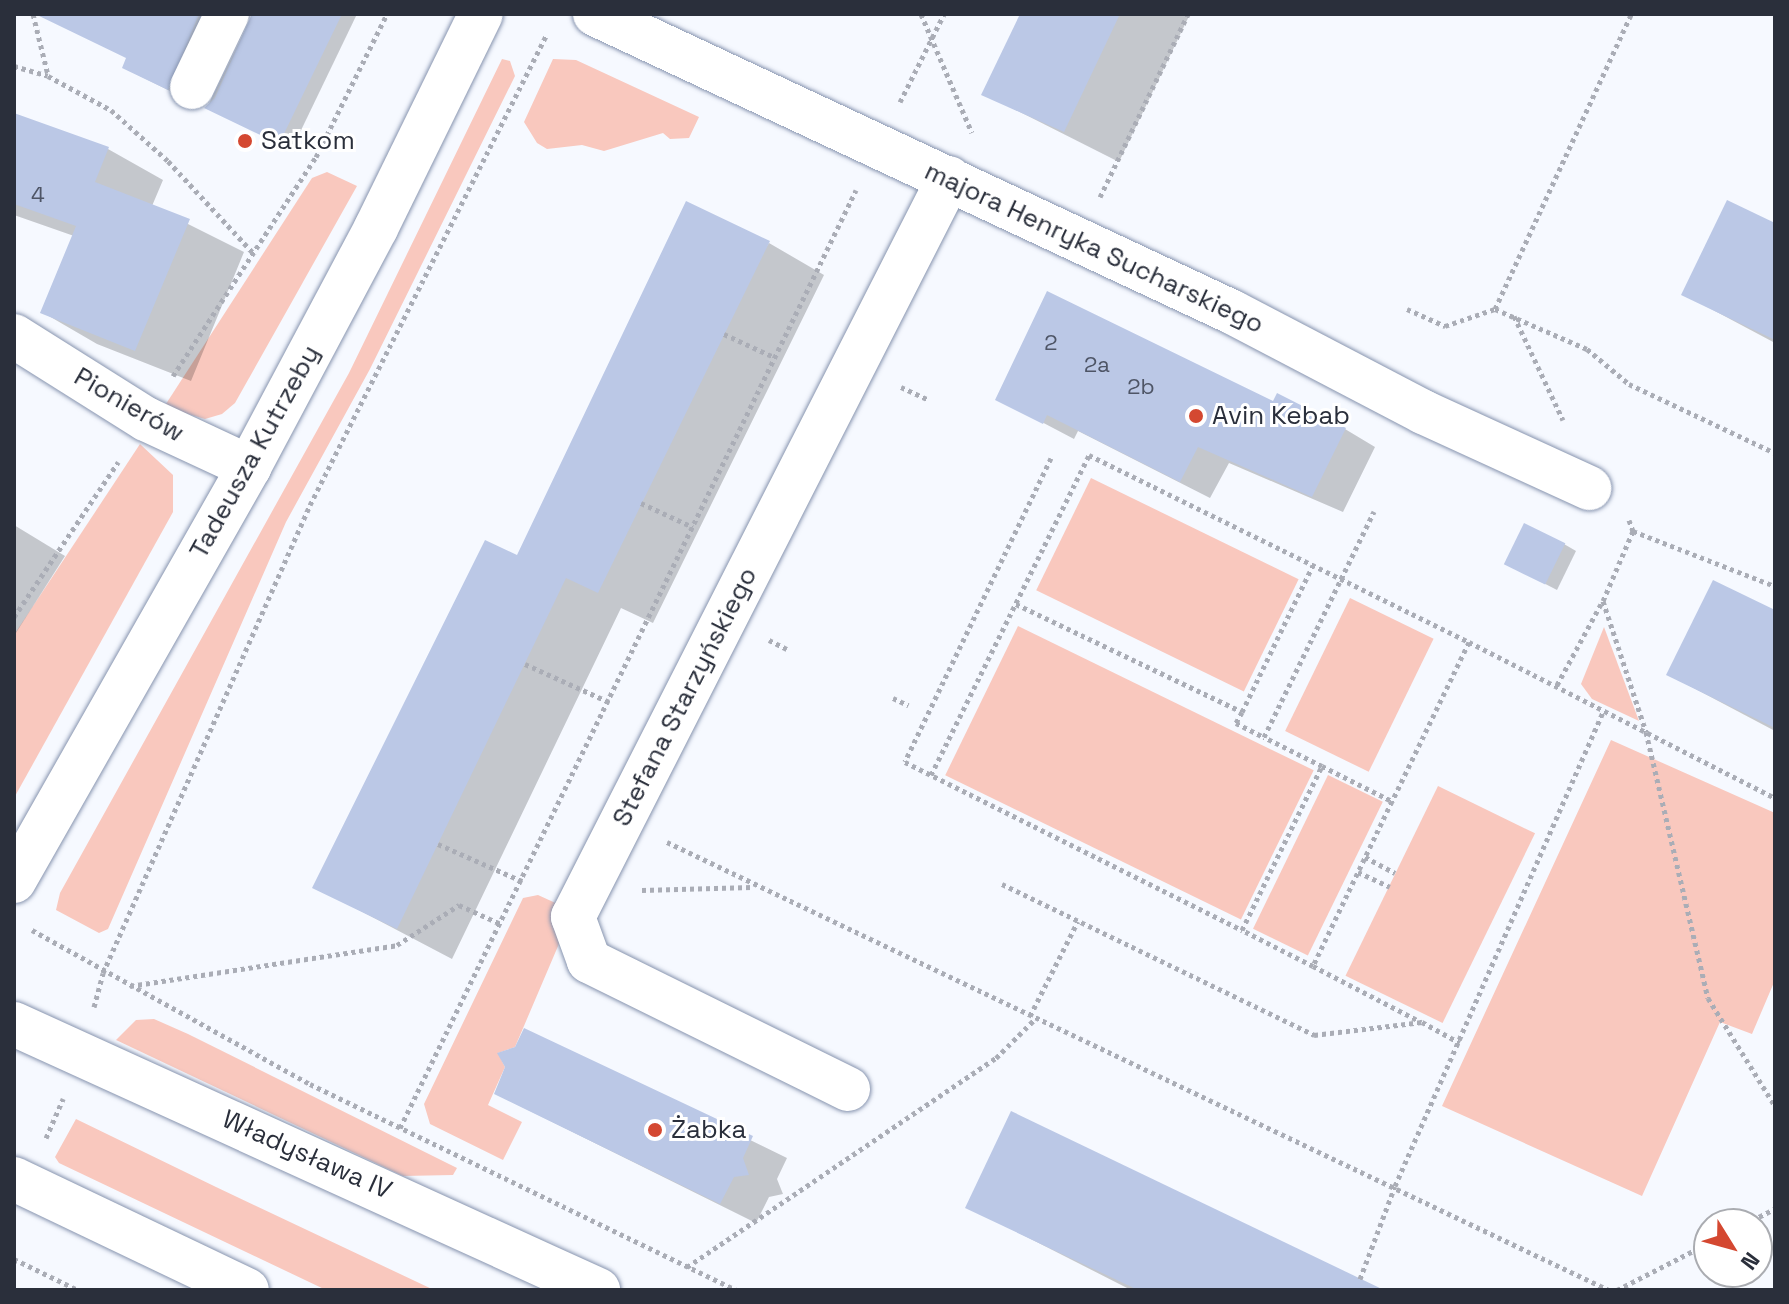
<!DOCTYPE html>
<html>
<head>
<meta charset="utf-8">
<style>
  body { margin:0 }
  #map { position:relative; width:1789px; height:1304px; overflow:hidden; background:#f6f9ff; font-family:"Space Grotesk",sans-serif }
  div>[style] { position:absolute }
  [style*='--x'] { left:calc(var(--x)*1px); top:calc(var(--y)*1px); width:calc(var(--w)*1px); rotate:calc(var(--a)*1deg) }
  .green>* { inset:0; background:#f9c8be; transform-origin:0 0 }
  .shadow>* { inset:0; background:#0003 }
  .building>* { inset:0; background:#bbc8e6; transform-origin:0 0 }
  .path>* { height:5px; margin-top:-2.5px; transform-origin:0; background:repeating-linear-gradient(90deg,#aaadb6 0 4px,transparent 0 8px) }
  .roads { filter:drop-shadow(0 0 2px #8794af) drop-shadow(0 0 2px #8794af) }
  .minor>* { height:44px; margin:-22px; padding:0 22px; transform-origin:22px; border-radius:22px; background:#fff }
  .dots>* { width:22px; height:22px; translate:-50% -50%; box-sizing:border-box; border:4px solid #fff; border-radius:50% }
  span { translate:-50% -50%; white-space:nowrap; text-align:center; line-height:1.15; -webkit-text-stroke:6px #fff; paint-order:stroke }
  .number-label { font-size:22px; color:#4e5566 }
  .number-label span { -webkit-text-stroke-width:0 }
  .poi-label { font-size:26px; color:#2a2f3b }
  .left { translate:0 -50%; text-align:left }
  .street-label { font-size:26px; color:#2a2f3b }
  .frame { position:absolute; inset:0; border:16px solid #2a2f3b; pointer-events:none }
  .north { position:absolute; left:1693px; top:1208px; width:80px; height:80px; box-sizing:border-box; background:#fff; border:2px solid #aaacb1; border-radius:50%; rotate:127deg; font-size:22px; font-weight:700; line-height:32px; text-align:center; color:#2a2f3b }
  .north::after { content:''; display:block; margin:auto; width:28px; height:36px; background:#d44831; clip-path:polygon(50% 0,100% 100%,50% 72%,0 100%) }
</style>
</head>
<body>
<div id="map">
  <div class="green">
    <div style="clip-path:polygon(502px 59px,510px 61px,515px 76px,370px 369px,286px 522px,108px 929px,99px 933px,56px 910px,60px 893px,349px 373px)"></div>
    <div style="clip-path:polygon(553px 59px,576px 60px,699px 117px,689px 138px,670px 139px,663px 133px,604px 151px,582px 145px,547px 149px,537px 143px,524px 122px)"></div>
    <div style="clip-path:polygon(327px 172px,357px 186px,235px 403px,222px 414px,205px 419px,164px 407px,312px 178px)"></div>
    <div style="clip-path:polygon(140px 444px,173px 475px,173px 512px,14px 798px,14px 635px)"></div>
    <div style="left:1091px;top:478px;width:231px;height:125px;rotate:26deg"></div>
    <div style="left:1350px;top:598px;width:93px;height:148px;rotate:26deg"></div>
    <div style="left:1018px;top:626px;width:329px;height:166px;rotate:26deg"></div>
    <div style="clip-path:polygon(1604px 627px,1639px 721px,1592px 699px,1581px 684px)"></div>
    <div style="clip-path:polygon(1611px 740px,1775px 813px,1775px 980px,1752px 1034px,1720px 1022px,1642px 1196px,1442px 1106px)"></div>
    <div style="left:1328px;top:775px;width:61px;height:171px;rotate:26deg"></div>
    <div style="left:1438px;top:786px;width:108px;height:211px;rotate:26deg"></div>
    <div style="clip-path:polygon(538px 895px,573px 911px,515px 1047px,498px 1053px,505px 1067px,488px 1105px,522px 1122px,503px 1160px,430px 1124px,424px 1104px,523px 898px)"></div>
    <div style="clip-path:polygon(154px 1019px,188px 1034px,457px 1168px,453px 1175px,403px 1176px,116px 1040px,136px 1020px)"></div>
    <div style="clip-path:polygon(76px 1119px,216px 1187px,434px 1290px,326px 1290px,59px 1163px,55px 1157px)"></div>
  </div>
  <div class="shadow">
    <div style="clip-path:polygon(86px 14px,215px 14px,180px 96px,136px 74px,128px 58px)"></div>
    <div style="clip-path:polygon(253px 14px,357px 14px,292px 149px,207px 108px)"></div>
    <div style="clip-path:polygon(1022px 14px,1190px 14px,1119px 162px,984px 94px)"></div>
    <div style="clip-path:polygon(14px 115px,108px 149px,163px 180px,152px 206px,244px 252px,191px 381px,97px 344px,42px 312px,74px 236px,14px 215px)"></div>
    <div style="clip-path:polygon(1775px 225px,1775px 343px,1683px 294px)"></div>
    <div style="clip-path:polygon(769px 243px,824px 275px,653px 623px,621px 608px,452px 959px,315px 887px)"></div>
    <div style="clip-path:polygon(998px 399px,1274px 403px,1345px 429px,1375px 447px,1343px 512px,1229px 463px,1210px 498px,1078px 431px,1074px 439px)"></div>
    <div style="clip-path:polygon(14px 525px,65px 556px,14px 636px)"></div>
    <div style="clip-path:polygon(1564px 544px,1576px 551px,1557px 590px,1518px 570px)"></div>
    <div style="clip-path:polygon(1775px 613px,1775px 731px,1669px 675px)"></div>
    <div style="clip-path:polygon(525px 1030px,787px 1158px,777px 1179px,783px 1194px,769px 1197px,756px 1223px,496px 1094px)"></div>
    <div style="clip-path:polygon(968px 1207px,1380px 1290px,1131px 1290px)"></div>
  </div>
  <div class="building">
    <div style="clip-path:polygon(35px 14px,199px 14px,168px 90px,122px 68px,126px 58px)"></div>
    <div style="clip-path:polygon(252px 14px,342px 14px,279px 144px,204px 108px,215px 98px)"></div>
    <div style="clip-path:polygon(1020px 14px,1120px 14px,1064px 132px,981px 95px)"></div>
    <div style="clip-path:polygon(14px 113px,109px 147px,95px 182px,190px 219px,135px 351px,40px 313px,76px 226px,14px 204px)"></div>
    <div style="clip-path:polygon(1727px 200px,1775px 223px,1775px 340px,1681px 295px)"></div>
    <div style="clip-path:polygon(686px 201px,770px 241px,598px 593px,566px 578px,397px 929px,312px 888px,485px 540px,517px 555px)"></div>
    <div style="clip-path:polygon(1047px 291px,1273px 401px,1277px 393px,1346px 428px,1312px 497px,1198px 447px,1180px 482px,1047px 415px,1043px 424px,995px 400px)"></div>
    <div style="left:1524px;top:523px;width:46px;height:46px;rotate:26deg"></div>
    <div style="clip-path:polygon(1713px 580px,1775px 610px,1775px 728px,1666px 675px)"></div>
    <div style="clip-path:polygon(524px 1028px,753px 1136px,743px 1158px,749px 1175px,734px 1177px,720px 1204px,494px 1094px,505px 1067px,497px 1053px,515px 1047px)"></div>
    <div style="clip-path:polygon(1011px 1111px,1384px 1290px,1138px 1290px,965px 1208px)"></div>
  </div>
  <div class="path">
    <div style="--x:33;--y:14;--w:63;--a:76.2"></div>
    <div style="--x:921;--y:14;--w:129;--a:66.8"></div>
    <div style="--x:14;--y:66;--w:35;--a:16"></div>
    <div style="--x:48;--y:76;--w:72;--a:28.4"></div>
    <div style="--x:111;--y:110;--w:76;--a:41.8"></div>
    <div style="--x:168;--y:161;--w:128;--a:47.2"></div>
    <div style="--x:900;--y:102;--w:98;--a:-63.4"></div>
    <div style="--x:1100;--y:197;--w:203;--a:-64.3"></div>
    <div style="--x:1407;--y:309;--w:42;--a:24.1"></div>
    <div style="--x:1445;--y:326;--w:53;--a:-18.8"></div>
    <div style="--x:1495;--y:309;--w:325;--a:-65.2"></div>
    <div style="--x:1495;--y:309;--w:100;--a:23.5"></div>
    <div style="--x:1587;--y:349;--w:55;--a:39.8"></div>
    <div style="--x:1629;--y:384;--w:161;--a:25.3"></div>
    <div style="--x:1514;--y:316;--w:115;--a:64.8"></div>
    <div style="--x:724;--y:334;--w:55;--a:24.7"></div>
    <div style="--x:173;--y:376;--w:262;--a:-56.9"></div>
    <div style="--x:316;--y:157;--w:160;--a:-63.6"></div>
    <div style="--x:901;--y:387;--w:31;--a:25"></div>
    <div style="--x:1051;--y:458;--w:337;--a:115.7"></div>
    <div style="--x:905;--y:762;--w:377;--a:26.5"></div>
    <div style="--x:1242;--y:930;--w:182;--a:-64"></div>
    <div style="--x:1322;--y:766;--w:78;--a:26.6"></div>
    <div style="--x:1392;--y:801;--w:183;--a:115.6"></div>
    <div style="--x:1313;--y:966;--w:80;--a:-153.1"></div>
    <div style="--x:641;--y:503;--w:57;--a:24.8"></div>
    <div style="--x:1629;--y:520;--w:12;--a:70"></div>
    <div style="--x:1633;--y:531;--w:76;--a:113.2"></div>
    <div style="--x:1603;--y:601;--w:138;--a:71.8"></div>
    <div style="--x:1646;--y:732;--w:273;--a:76.9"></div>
    <div style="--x:1708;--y:998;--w:127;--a:58.2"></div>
    <div style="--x:1633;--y:531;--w:152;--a:21.2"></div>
    <div style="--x:1016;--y:604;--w:250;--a:25.5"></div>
    <div style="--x:1242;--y:712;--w:163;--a:-64.2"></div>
    <div style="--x:14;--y:617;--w:187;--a:-56.1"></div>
    <div style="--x:769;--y:640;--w:20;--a:27"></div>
    <div style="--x:1469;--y:642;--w:343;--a:27"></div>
    <div style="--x:525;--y:664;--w:92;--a:24.3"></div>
    <div style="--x:1557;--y:685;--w:94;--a:-61.5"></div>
    <div style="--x:893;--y:698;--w:17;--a:25"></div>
    <div style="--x:1242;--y:712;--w:13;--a:119"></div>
    <div style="--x:1236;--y:723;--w:31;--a:27"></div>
    <div style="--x:1322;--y:766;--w:65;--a:-153.4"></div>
    <div style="--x:1264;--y:737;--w:251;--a:-64"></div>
    <div style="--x:931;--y:775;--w:357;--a:-63.7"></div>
    <div style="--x:1089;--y:455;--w:424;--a:26.2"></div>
    <div style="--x:1469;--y:642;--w:177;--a:115.8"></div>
    <div style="--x:667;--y:842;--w:1043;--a:25.44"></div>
    <div style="--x:438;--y:844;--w:92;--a:23.8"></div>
    <div style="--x:1365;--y:857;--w:34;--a:28"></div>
    <div style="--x:1358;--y:872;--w:35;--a:25"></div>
    <div style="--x:1002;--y:884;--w:347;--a:25.8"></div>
    <div style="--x:1314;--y:1035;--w:109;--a:-6.9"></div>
    <div style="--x:1422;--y:1022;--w:43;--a:28.9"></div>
    <div style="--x:642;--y:890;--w:110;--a:-1.6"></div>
    <div style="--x:32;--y:930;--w:318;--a:29"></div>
    <div style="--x:310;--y:1084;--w:474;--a:25.8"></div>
    <div style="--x:1313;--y:966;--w:122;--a:27.4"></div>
    <div style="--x:130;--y:986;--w:270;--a:-8.7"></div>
    <div style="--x:397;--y:945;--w:74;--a:-32.8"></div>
    <div style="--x:459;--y:905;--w:46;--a:24.3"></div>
    <div style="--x:94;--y:1007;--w:35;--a:-75"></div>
    <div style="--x:103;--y:973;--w:512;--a:-66.14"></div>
    <div style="--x:310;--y:505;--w:527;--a:-63.29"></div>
    <div style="--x:1030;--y:1016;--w:106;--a:-63.2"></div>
    <div style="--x:400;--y:1128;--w:1043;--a:-64.07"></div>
    <div style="--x:46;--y:1138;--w:43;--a:-66.4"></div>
    <div style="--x:1745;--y:1224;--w:34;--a:-27"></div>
    <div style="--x:14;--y:1259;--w:71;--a:25.8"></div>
    <div style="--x:687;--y:1267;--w:373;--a:-34.1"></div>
    <div style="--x:996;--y:1058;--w:55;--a:-45"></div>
    <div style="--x:1360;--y:1279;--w:99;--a:-69.4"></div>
    <div style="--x:1395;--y:1186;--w:518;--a:-66.31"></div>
    <div style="--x:1617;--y:1290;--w:103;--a:-27.1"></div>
  </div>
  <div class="roads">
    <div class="minor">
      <div style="--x:595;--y:14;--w:703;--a:25.07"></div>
      <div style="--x:1232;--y:312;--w:216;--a:27.6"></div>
      <div style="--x:1423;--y:412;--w:183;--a:24.6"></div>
      <div style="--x:192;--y:87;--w:81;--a:-64.4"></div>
      <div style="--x:14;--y:336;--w:156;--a:32.2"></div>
      <div style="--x:146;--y:419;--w:114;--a:25"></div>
      <div style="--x:14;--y:881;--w:476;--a:-60.4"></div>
      <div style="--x:249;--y:467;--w:271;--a:-62"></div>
      <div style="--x:376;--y:228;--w:238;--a:-63.9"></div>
      <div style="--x:14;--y:1024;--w:642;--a:24.49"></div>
      <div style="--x:848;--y:1089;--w:289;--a:-153.7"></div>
      <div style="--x:589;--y:961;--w:47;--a:-110"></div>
      <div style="--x:573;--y:917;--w:829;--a:-63.03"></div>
      <div style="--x:14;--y:1179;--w:258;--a:25.5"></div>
    </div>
  </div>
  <div class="dots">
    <div style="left:245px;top:141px;background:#d44831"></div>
    <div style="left:1196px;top:416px;background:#d44831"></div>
    <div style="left:655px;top:1130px;background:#d44831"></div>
  </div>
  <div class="number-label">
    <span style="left:38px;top:195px">4</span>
    <span style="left:1051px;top:343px">2</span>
    <span style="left:1097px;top:365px">2a</span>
    <span style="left:1141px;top:387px">2b</span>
  </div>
  <div class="poi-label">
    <span class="left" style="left:261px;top:141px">Satkom</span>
    <span class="left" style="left:1212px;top:416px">Avin Kebab</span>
    <span class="left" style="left:671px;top:1130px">Żabka</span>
  </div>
  <div class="street-label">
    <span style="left:1094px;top:248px;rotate:25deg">majora Henryka Sucharskiego</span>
    <span style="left:129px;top:405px;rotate:30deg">Pionierów</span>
    <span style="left:255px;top:452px;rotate:-61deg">Tadeusza Kutrzeby</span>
    <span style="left:685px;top:697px;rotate:-63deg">Stefana Starzyńskiego</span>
    <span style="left:307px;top:1155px;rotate:24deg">Władysława IV</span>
  </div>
  <div class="frame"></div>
  <div class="north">N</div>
</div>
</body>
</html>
